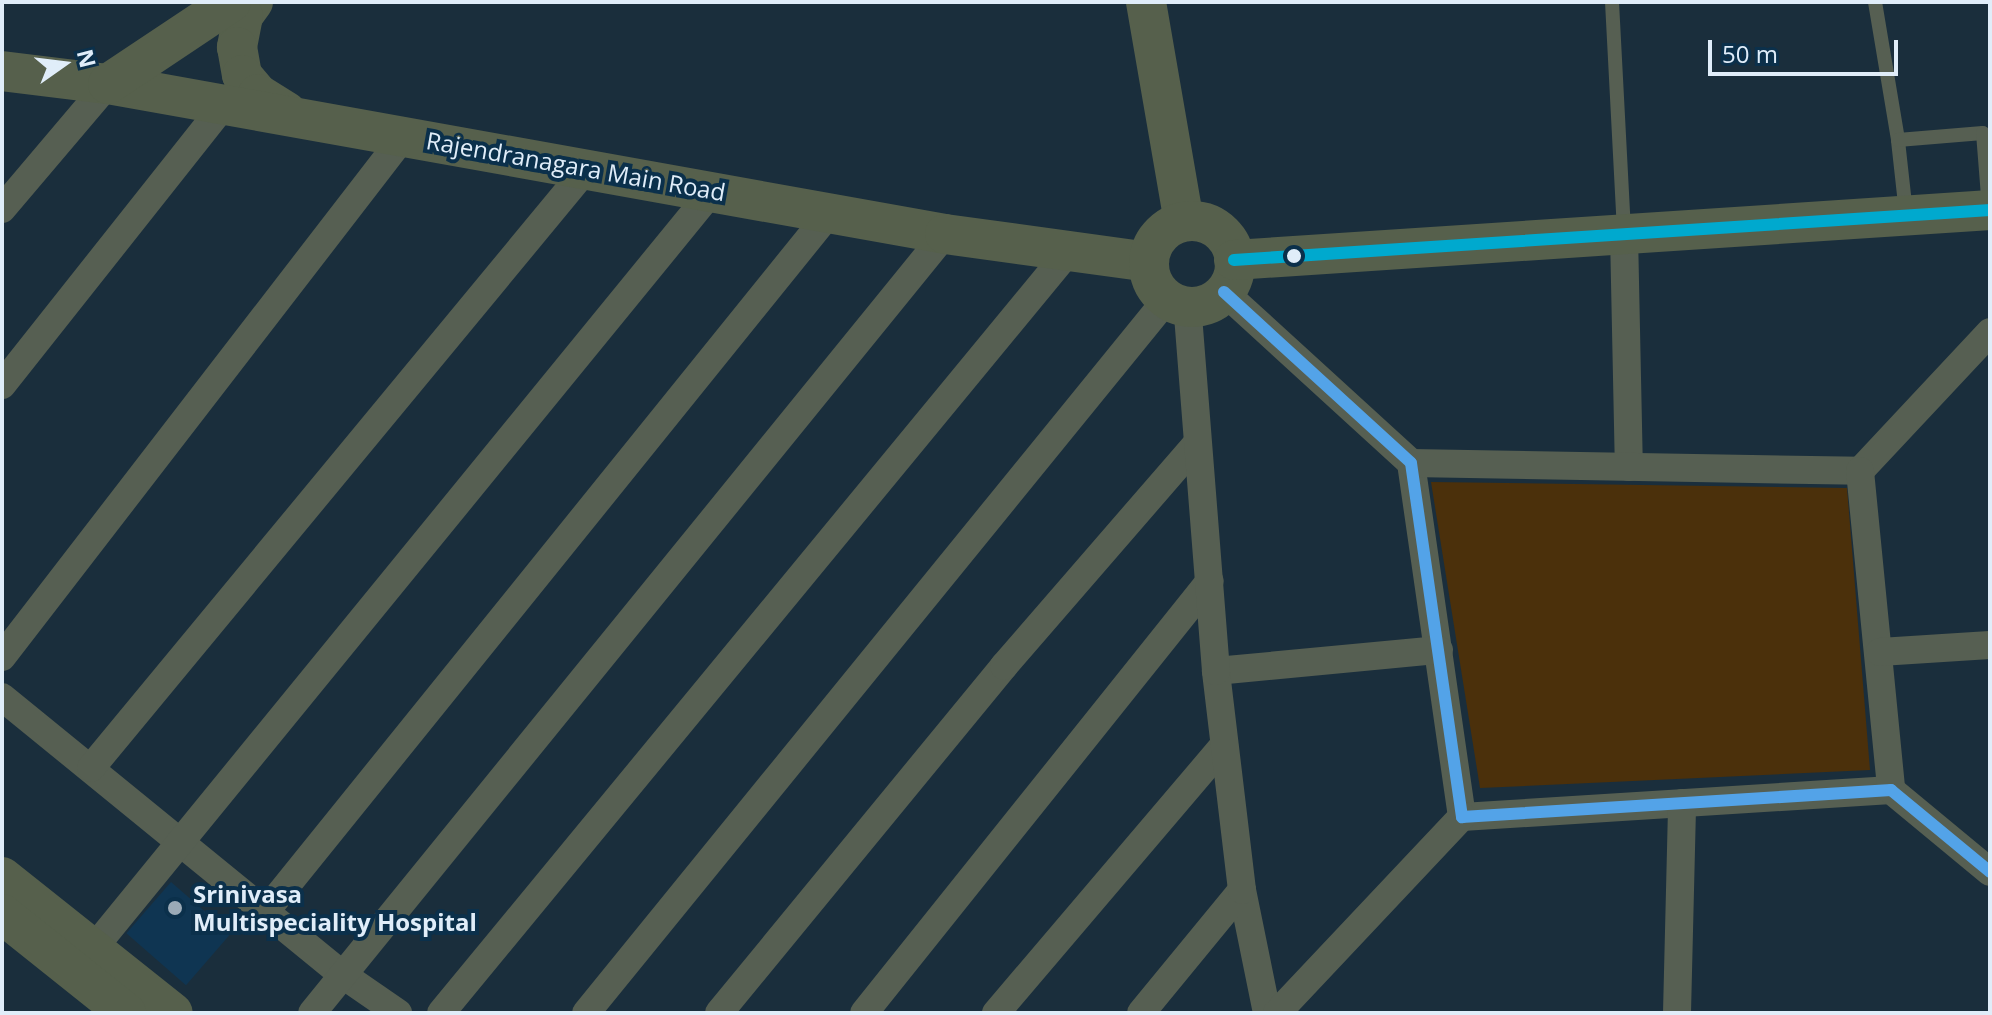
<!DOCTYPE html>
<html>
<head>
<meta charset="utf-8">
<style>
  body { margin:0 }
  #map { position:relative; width:1992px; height:1015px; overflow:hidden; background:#1a2e3c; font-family:"Open Sans",sans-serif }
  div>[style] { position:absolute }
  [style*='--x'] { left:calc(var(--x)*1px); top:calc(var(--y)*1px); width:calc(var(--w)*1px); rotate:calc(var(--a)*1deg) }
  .built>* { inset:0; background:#0f3552; transform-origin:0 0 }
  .green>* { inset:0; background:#4b300b }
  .lane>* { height:14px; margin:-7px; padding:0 7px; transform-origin:7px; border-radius:7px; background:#565f52 }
  .street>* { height:28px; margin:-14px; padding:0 14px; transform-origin:14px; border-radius:14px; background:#565f52 }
  .secondary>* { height:40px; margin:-20px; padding:0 20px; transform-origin:20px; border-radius:20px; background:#56604c }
  .secondary>.ring { margin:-20px; padding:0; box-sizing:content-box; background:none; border:40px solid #56604c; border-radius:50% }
  .bus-1>* { height:12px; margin:-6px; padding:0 6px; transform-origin:6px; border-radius:6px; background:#00a9ce }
  .bus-2>* { height:12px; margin:-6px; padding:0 6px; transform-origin:6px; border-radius:6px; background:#53a3e8 }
  .dots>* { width:22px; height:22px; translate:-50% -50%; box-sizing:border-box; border:4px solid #0b304b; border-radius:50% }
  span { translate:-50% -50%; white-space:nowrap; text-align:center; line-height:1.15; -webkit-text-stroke:8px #0b304b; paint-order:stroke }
  .street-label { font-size:24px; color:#e0edf9 }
  .poi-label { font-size:24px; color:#e0edf9; font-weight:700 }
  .left { translate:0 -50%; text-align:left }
  .frame { position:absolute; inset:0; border:4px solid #e0edf9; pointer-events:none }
  .north { position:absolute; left:24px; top:24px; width:80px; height:80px; -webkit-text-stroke:6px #0b304b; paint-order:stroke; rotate:76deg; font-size:22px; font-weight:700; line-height:32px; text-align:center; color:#e0edf9 }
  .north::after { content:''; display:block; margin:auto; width:28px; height:36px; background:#e0edf9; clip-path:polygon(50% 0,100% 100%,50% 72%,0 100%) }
  .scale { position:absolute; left:1708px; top:40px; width:190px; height:36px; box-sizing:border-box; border:4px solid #e0edf9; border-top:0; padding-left:10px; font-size:24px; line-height:28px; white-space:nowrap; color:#e0edf9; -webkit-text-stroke:6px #0b304b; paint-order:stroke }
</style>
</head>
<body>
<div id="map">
  <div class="built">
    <div style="left:171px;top:882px;width:79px;height:68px;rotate:41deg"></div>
  </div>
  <div class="green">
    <div style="clip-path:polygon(1431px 482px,1847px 488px,1870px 770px,1480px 788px)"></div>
  </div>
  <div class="lane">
    <div style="--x:1612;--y:2;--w:231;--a:87"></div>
    <div style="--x:1875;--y:2;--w:140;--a:80.5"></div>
    <div style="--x:1906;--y:213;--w:73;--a:-96.3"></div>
    <div style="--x:1898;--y:140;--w:85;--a:-4.7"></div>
    <div style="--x:1983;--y:133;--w:76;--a:85.5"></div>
  </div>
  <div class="street">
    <div style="--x:2;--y:209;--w:164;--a:-49.7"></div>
    <div style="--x:1624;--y:234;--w:233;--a:88.8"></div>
    <div style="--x:1224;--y:292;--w:253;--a:42.4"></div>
    <div style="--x:1411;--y:463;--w:358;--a:81.8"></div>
    <div style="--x:1462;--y:817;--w:430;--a:-3.6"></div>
    <div style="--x:1891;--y:790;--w:129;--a:39.6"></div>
    <div style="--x:2;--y:385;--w:359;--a:-51.6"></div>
    <div style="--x:1411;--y:463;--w:449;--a:1"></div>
    <div style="--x:1860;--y:471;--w:190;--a:-46.9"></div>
    <div style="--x:1860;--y:471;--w:321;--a:84.4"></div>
    <div style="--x:1880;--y:652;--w:110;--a:-3.6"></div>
    <div style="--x:2;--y:657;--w:658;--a:-52.35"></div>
    <div style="--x:1216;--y:671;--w:224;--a:-5.4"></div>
    <div style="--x:2;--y:697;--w:440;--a:39.2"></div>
    <div style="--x:343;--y:975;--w:67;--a:34.6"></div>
    <div style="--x:91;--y:768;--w:778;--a:-50.42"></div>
    <div style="--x:1242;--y:890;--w:126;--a:78.5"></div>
    <div style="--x:266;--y:911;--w:900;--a:-51.09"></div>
    <div style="--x:93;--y:949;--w:980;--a:-50.76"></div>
    <div style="--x:312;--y:1013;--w:1004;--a:-50.9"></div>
    <div style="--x:441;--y:1013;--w:987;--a:-50.51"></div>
    <div style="--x:586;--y:1013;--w:921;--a:-50.86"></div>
    <div style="--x:719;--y:1013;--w:449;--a:-50.6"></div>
    <div style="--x:1004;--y:666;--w:290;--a:-49.1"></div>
    <div style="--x:864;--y:1013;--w:553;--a:-51.31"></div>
    <div style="--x:996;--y:1013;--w:352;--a:-49.6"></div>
    <div style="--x:1141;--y:1013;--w:159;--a:-50.6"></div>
    <div style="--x:1242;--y:890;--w:221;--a:-96.8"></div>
    <div style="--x:1216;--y:671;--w:366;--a:-94.5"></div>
    <div style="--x:1277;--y:1013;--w:270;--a:-46.7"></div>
    <div style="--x:1677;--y:1013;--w:210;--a:-88.6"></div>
  </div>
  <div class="secondary">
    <div style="--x:253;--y:2;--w:17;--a:126"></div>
    <div style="--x:243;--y:16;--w:32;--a:101"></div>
    <div style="--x:237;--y:47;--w:28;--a:80"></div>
    <div style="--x:242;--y:75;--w:25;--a:50"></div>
    <div style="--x:258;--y:94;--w:34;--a:32"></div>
    <div style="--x:1146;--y:2;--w:222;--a:80.2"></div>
    <div style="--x:2;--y:71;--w:107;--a:7"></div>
    <div style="--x:108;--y:84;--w:850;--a:10.16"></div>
    <div style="--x:945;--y:234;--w:206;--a:7.8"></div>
    <div style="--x:108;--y:84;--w:148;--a:-33.7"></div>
    <div class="ring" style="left:1149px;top:221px;width:46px;height:46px"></div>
    <div style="--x:1234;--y:260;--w:758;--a:-3.78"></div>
    <div style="--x:2;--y:877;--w:218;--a:38.5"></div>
    <div style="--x:2;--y:914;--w:159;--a:38.6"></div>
  </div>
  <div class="bus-1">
    <div style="--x:1234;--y:260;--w:758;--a:-3.78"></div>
  </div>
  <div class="bus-2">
    <div style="--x:1224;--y:292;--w:253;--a:42.4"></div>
    <div style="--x:1411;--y:463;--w:358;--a:81.8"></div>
    <div style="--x:1462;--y:817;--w:430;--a:-3.6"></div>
    <div style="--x:1891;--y:790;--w:129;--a:39.6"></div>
  </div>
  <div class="dots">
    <div style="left:1294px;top:256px;background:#e0edf9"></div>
    <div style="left:175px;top:908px;background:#9baab7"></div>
  </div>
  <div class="street-label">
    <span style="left:576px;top:166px;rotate:10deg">Rajendranagara Main Road</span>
  </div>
  <div class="poi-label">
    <span class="left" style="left:193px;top:908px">Srinivasa<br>Multispeciality Hospital</span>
  </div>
  <div class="frame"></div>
  <div class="north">N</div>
  <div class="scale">50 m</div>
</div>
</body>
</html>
